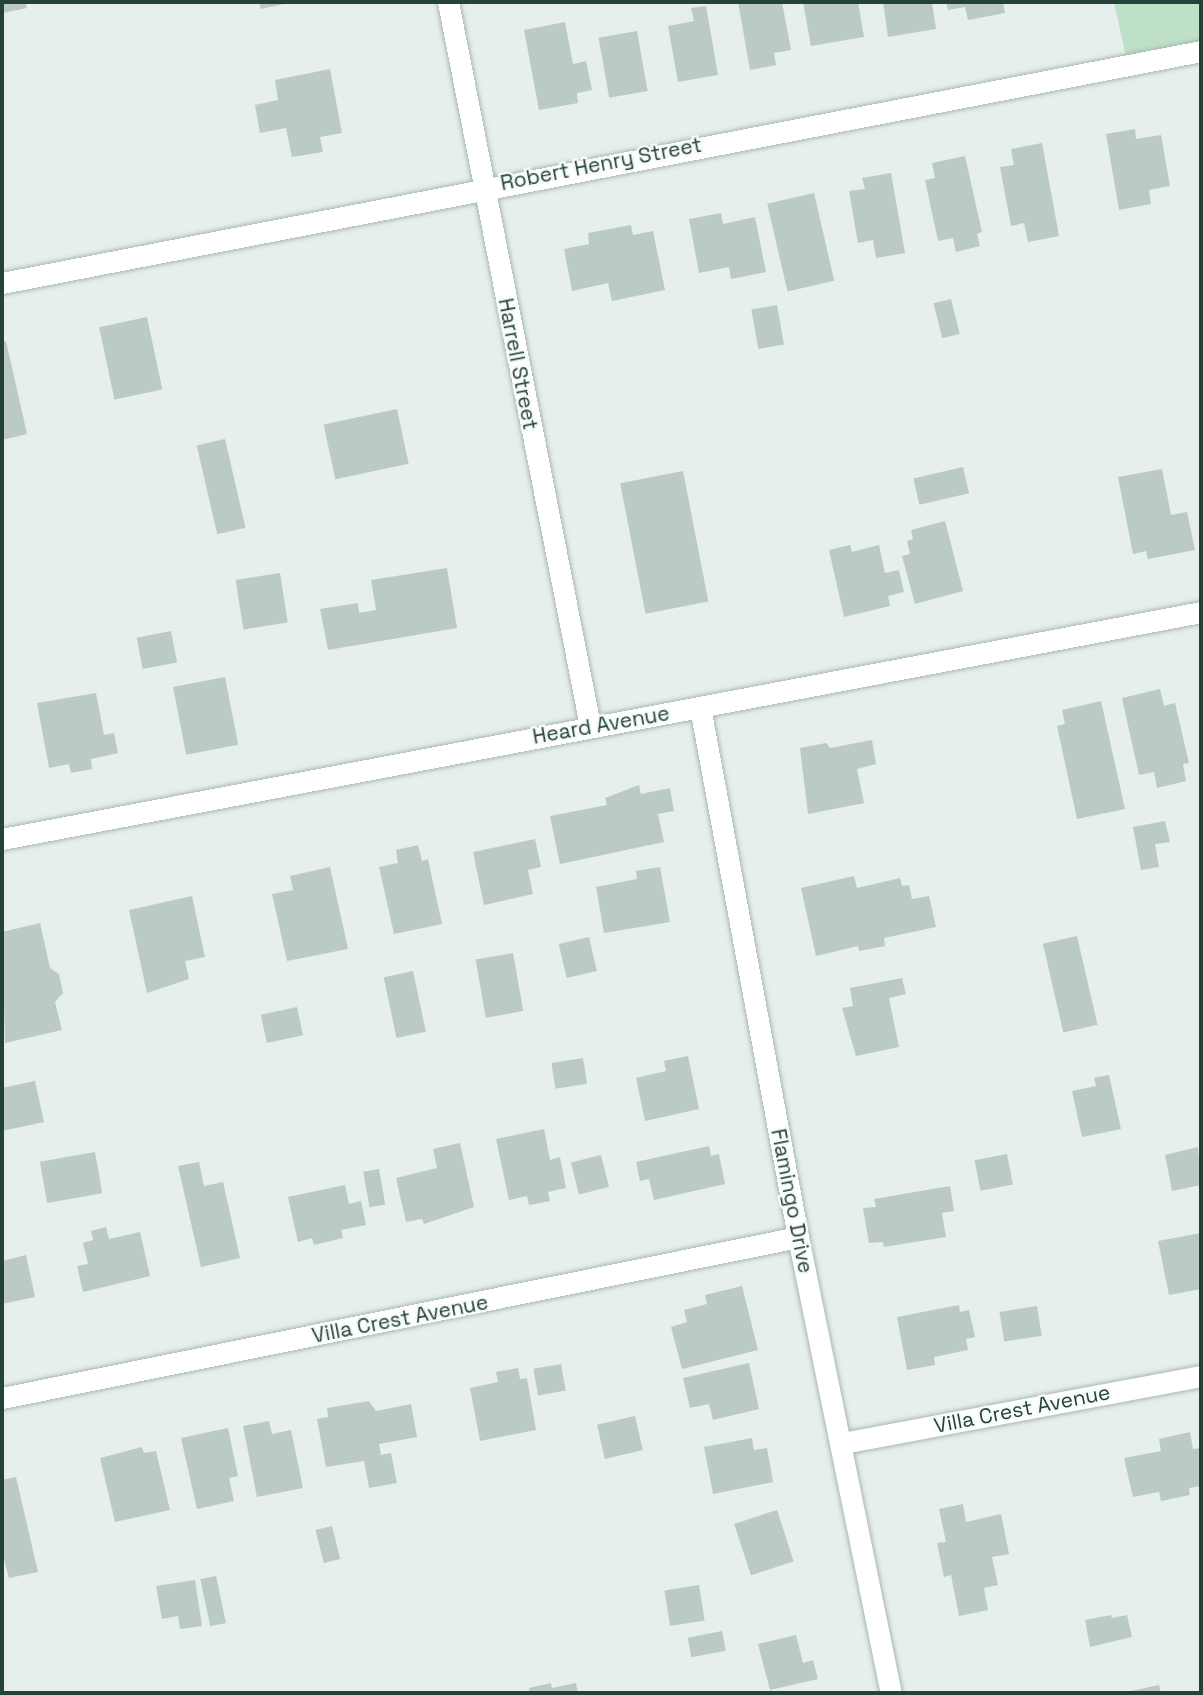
<!DOCTYPE html>
<html>
<head>
<meta charset="utf-8">
<style>
  body { margin:0 }
  #map { position:relative; width:1203px; height:1695px; overflow:hidden; background:#e6efeb; font-family:"Space Grotesk",sans-serif }
  div>[style] { position:absolute }
  [style*='--x'] { left:calc(var(--x)*1px); top:calc(var(--y)*1px); width:calc(var(--w)*1px); rotate:calc(var(--a)*1deg) }
  .green>* { inset:0; background:#bfe0c8 }
  .building>* { inset:0; background:#bbcac4; transform-origin:0 0 }
  .roads { filter:drop-shadow(0 0 2px #a8b8b2) drop-shadow(0 0 2px #a8b8b2) }
  .minor>* { height:21px; margin:-10.5px; padding:0 10.5px; transform-origin:10.5px; border-radius:10.5px; background:#fff }
  span { translate:-50% -50%; white-space:nowrap; text-align:center; line-height:1.15; -webkit-text-stroke:5px #f7fbf9; paint-order:stroke }
  .street-label { font-size:21px; color:#24423a }
  .frame { position:absolute; inset:0; border:4px solid #24423a; pointer-events:none }
</style>
</head>
<body>
<div id="map">
  <div class="green">
    <div style="clip-path:polygon(1114px 2px,1201px 2px,1201px 46px,1127px 62px)"></div>
  </div>
  <div class="building">
    <div style="clip-path:polygon(2px 2px,25px 2px,27px 8px,3px 13px)"></div>
    <div style="clip-path:polygon(259px 2px,289px 2px,289px 3px,261px 9px)"></div>
    <div style="clip-path:polygon(738px 2px,782px 2px,791px 50px,774px 53px,776px 65px,750px 70px)"></div>
    <div style="clip-path:polygon(803px 2px,858px 2px,864px 37px,811px 46px)"></div>
    <div style="clip-path:polygon(883px 2px,932px 2px,936px 29px,888px 37px)"></div>
    <div style="clip-path:polygon(946px 2px,1003px 2px,1005px 13px,968px 20px,965px 7px,948px 10px)"></div>
    <div style="clip-path:polygon(706px 6px,718px 75px,678px 82px,668px 26px,694px 21px,691px 8px)"></div>
    <div style="clip-path:polygon(565px 22px,573px 64px,586px 61px,592px 90px,577px 93px,578px 103px,539px 110px,524px 30px)"></div>
    <div style="left:637px;top:31px;width:61px;height:39px;rotate:80deg"></div>
    <div style="clip-path:polygon(330px 69px,342px 133px,320px 137px,323px 152px,292px 157px,286px 128px,260px 133px,255px 105px,278px 100px,275px 80px)"></div>
    <div style="clip-path:polygon(1135px 129px,1136px 139px,1161px 135px,1170px 186px,1149px 190px,1151px 204px,1119px 210px,1106px 134px)"></div>
    <div style="clip-path:polygon(1042px 143px,1059px 236px,1028px 242px,1024px 223px,1011px 226px,1000px 167px,1014px 165px,1011px 149px)"></div>
    <div style="clip-path:polygon(965px 156px,982px 232px,977px 234px,980px 246px,956px 252px,953px 238px,938px 241px,925px 180px,935px 178px,932px 163px)"></div>
    <div style="clip-path:polygon(891px 173px,905px 253px,876px 258px,873px 240px,858px 243px,849px 191px,865px 189px,862px 178px)"></div>
    <div style="left:814px;top:193px;width:90px;height:48px;rotate:77deg"></div>
    <div style="clip-path:polygon(721px 213px,723px 224px,755px 217px,766px 272px,731px 279px,729px 267px,699px 273px,689px 219px)"></div>
    <div style="clip-path:polygon(631px 225px,633px 235px,653px 231px,665px 290px,612px 301px,608px 283px,572px 291px,564px 249px,589px 244px,588px 233px)"></div>
    <div style="left:951px;top:299px;width:36px;height:18px;rotate:76deg"></div>
    <div style="left:777px;top:305px;width:40px;height:26px;rotate:80deg"></div>
    <div style="left:147px;top:317px;width:74px;height:49px;rotate:78deg"></div>
    <div style="clip-path:polygon(6px 341px,27px 434px,2px 440px,2px 342px)"></div>
    <div style="left:397px;top:409px;width:56px;height:75px;rotate:78deg"></div>
    <div style="left:225px;top:439px;width:91px;height:29px;rotate:77deg"></div>
    <div style="left:963px;top:467px;width:27px;height:51px;rotate:77deg"></div>
    <div style="clip-path:polygon(1162px 469px,1171px 515px,1187px 512px,1195px 550px,1148px 559px,1146px 551px,1133px 554px,1118px 477px)"></div>
    <div style="left:683px;top:471px;width:133px;height:64px;rotate:79deg"></div>
    <div style="clip-path:polygon(945px 521px,963px 591px,915px 604px,902px 556px,910px 554px,907px 541px,913px 539px,911px 530px)"></div>
    <div style="clip-path:polygon(850px 545px,852px 552px,879px 545px,885px 573px,899px 570px,904px 592px,888px 596px,890px 606px,844px 617px,829px 550px)"></div>
    <div style="clip-path:polygon(447px 568px,457px 628px,328px 650px,320px 609px,358px 603px,359px 613px,376px 610px,371px 580px)"></div>
    <div style="left:280px;top:573px;width:50px;height:45px;rotate:81deg"></div>
    <div style="left:171px;top:631px;width:32px;height:35px;rotate:79deg"></div>
    <div style="left:225px;top:677px;width:69px;height:53px;rotate:79deg"></div>
    <div style="clip-path:polygon(1160px 689px,1164px 706px,1175px 703px,1189px 763px,1183px 764px,1186px 781px,1157px 788px,1154px 772px,1139px 775px,1122px 698px)"></div>
    <div style="clip-path:polygon(96px 693px,104px 735px,114px 733px,118px 753px,91px 759px,92px 769px,71px 773px,69px 764px,49px 768px,37px 703px)"></div>
    <div style="clip-path:polygon(1101px 701px,1125px 809px,1077px 819px,1057px 726px,1065px 724px,1062px 710px)"></div>
    <div style="clip-path:polygon(872px 740px,876px 764px,857px 769px,864px 803px,808px 814px,800px 748px,826px 743px,830px 748px)"></div>
    <div style="clip-path:polygon(639px 785px,641px 794px,670px 788px,674px 811px,658px 814px,664px 842px,560px 864px,550px 816px,607px 805px,605px 798px)"></div>
    <div style="clip-path:polygon(1165px 821px,1170px 842px,1155px 844px,1159px 867px,1141px 870px,1133px 827px)"></div>
    <div style="clip-path:polygon(535px 839px,541px 867px,528px 870px,533px 894px,484px 905px,473px 852px)"></div>
    <div style="clip-path:polygon(418px 845px,422px 861px,428px 859px,442px 924px,394px 934px,379px 867px,398px 863px,396px 850px)"></div>
    <div style="clip-path:polygon(330px 867px,348px 949px,287px 961px,272px 894px,293px 890px,290px 876px)"></div>
    <div style="clip-path:polygon(660px 867px,670px 922px,604px 933px,596px 887px,637px 879px,636px 871px)"></div>
    <div style="clip-path:polygon(854px 876px,857px 888px,900px 878px,902px 886px,909px 885px,912px 899px,929px 896px,936px 927px,884px 938px,885px 946px,859px 951px,858px 946px,816px 956px,801px 888px)"></div>
    <div style="clip-path:polygon(192px 896px,205px 957px,185px 961px,189px 979px,147px 993px,129px 910px)"></div>
    <div style="clip-path:polygon(40px 923px,50px 968px,59px 974px,63px 993px,55px 1002px,62px 1030px,5px 1043px,2px 932px)"></div>
    <div style="left:1077px;top:936px;width:91px;height:35px;rotate:77deg"></div>
    <div style="left:589px;top:937px;width:35px;height:31px;rotate:77deg"></div>
    <div style="left:513px;top:953px;width:59px;height:38px;rotate:80deg"></div>
    <div style="left:413px;top:971px;width:62px;height:30px;rotate:78deg"></div>
    <div style="clip-path:polygon(902px 978px,906px 994px,889px 998px,899px 1047px,856px 1056px,842px 1008px,853px 1006px,850px 988px)"></div>
    <div style="left:297px;top:1007px;width:29px;height:37px;rotate:78deg"></div>
    <div style="clip-path:polygon(688px 1056px,699px 1109px,645px 1121px,636px 1078px,666px 1071px,664px 1061px)"></div>
    <div style="left:583px;top:1058px;width:26px;height:32px;rotate:81deg"></div>
    <div style="clip-path:polygon(1109px 1075px,1121px 1129px,1082px 1137px,1072px 1091px,1096px 1086px,1094px 1078px)"></div>
    <div style="clip-path:polygon(35px 1081px,44px 1122px,2px 1131px,2px 1088px)"></div>
    <div style="clip-path:polygon(544px 1129px,550px 1160px,560px 1157px,566px 1188px,548px 1192px,550px 1201px,529px 1205px,527px 1196px,509px 1200px,496px 1139px)"></div>
    <div style="clip-path:polygon(460px 1143px,474px 1207px,424px 1224px,422px 1219px,406px 1222px,396px 1178px,437px 1168px,433px 1149px)"></div>
    <div style="clip-path:polygon(709px 1146px,711px 1156px,719px 1154px,725px 1184px,654px 1200px,649px 1179px,640px 1181px,636px 1162px)"></div>
    <div style="clip-path:polygon(1198px 1147px,1201px 1185px,1172px 1191px,1165px 1155px)"></div>
    <div style="left:95px;top:1152px;width:42px;height:56px;rotate:80deg"></div>
    <div style="left:1007px;top:1154px;width:31px;height:33px;rotate:79deg"></div>
    <div style="left:601px;top:1155px;width:33px;height:31px;rotate:76deg"></div>
    <div style="clip-path:polygon(199px 1162px,204px 1186px,223px 1182px,240px 1258px,201px 1267px,178px 1166px)"></div>
    <div style="left:379px;top:1169px;width:36px;height:16px;rotate:80deg"></div>
    <div style="clip-path:polygon(345px 1185px,349px 1204px,361px 1201px,366px 1225px,341px 1230px,343px 1238px,314px 1245px,312px 1238px,298px 1242px,288px 1197px)"></div>
    <div style="clip-path:polygon(950px 1186px,954px 1211px,942px 1213px,946px 1237px,884px 1247px,883px 1242px,869px 1243px,863px 1208px,876px 1207px,874px 1199px)"></div>
    <div style="clip-path:polygon(106px 1227px,109px 1239px,140px 1232px,150px 1276px,83px 1292px,77px 1266px,88px 1264px,83px 1243px,93px 1240px,91px 1231px)"></div>
    <div style="clip-path:polygon(1201px 1233px,1201px 1289px,1169px 1295px,1158px 1241px)"></div>
    <div style="clip-path:polygon(26px 1255px,35px 1297px,2px 1304px,2px 1261px)"></div>
    <div style="clip-path:polygon(742px 1286px,758px 1350px,682px 1369px,671px 1327px,687px 1322px,684px 1310px,707px 1304px,705px 1295px)"></div>
    <div style="clip-path:polygon(959px 1305px,960px 1312px,969px 1310px,975px 1337px,966px 1339px,968px 1350px,934px 1357px,935px 1365px,907px 1370px,897px 1317px)"></div>
    <div style="left:1037px;top:1306px;width:30px;height:38px;rotate:81deg"></div>
    <div style="clip-path:polygon(749px 1363px,759px 1409px,713px 1420px,709px 1404px,690px 1408px,683px 1378px)"></div>
    <div style="left:561px;top:1364px;width:27px;height:28px;rotate:80deg"></div>
    <div style="clip-path:polygon(518px 1368px,520px 1379px,527px 1378px,536px 1430px,480px 1441px,470px 1388px,498px 1382px,496px 1372px)"></div>
    <div style="clip-path:polygon(369px 1401px,376px 1411px,411px 1404px,417px 1437px,379px 1444px,381px 1455px,391px 1453px,397px 1483px,369px 1488px,364px 1461px,326px 1467px,317px 1419px,328px 1417px,327px 1408px)"></div>
    <div style="left:635px;top:1416px;width:35px;height:39px;rotate:77deg"></div>
    <div style="clip-path:polygon(269px 1421px,272px 1434px,291px 1430px,303px 1488px,257px 1497px,243px 1426px)"></div>
    <div style="clip-path:polygon(228px 1428px,238px 1476px,229px 1478px,234px 1501px,197px 1509px,181px 1438px)"></div>
    <div style="clip-path:polygon(1190px 1432px,1193px 1449px,1201px 1448px,1201px 1486px,1189px 1488px,1190px 1495px,1161px 1501px,1159px 1492px,1133px 1497px,1124px 1458px,1161px 1451px,1159px 1439px)"></div>
    <div style="clip-path:polygon(752px 1438px,754px 1450px,767px 1448px,773px 1482px,713px 1494px,704px 1447px)"></div>
    <div style="clip-path:polygon(142px 1447px,144px 1453px,156px 1451px,170px 1510px,115px 1522px,100px 1458px)"></div>
    <div style="clip-path:polygon(16px 1477px,38px 1572px,9px 1578px,2px 1552px,2px 1480px)"></div>
    <div style="clip-path:polygon(963px 1504px,966px 1522px,1001px 1514px,1009px 1554px,992px 1557px,998px 1585px,984px 1588px,988px 1610px,959px 1616px,951px 1575px,944px 1577px,937px 1543px,946px 1542px,939px 1509px)"></div>
    <div style="left:777px;top:1510px;width:54px;height:45px;rotate:72deg"></div>
    <div style="left:332px;top:1526px;width:34px;height:17px;rotate:76deg"></div>
    <div style="left:216px;top:1576px;width:48px;height:16px;rotate:78deg"></div>
    <div style="clip-path:polygon(195px 1580px,202px 1626px,180px 1629px,178px 1616px,162px 1619px,156px 1586px)"></div>
    <div style="left:699px;top:1585px;width:36px;height:35px;rotate:81deg"></div>
    <div style="clip-path:polygon(1111px 1615px,1112px 1618px,1127px 1615px,1132px 1637px,1090px 1647px,1085px 1620px)"></div>
    <div style="left:722px;top:1631px;width:20px;height:35px;rotate:79deg"></div>
    <div style="clip-path:polygon(796px 1635px,803px 1663px,813px 1660px,818px 1679px,770px 1690px,758px 1644px)"></div>
    <div style="clip-path:polygon(551px 1683px,552px 1688px,576px 1683px,578px 1693px,530px 1693px,529px 1688px)"></div>
    <div style="clip-path:polygon(1159px 1685px,1161px 1693px,1127px 1693px,1127px 1692px)"></div>
  </div>
  <div class="roads">
    <div class="minor">
      <div style="--x:448;--y:2;--w:738;--a:78.9"></div>
      <div style="--x:2;--y:283;--w:1221;--a:-10.95"></div>
      <div style="--x:700;--y:707;--w:539;--a:79.52"></div>
      <div style="--x:798;--y:1237;--w:465;--a:78.5"></div>
      <div style="--x:2;--y:839;--w:1220;--a:-10.72"></div>
      <div style="--x:2;--y:1398;--w:812;--a:-11.43"></div>
      <div style="--x:843;--y:1443;--w:364;--a:-10.6"></div>
    </div>
  </div>
  <div class="street-label">
    <span style="left:601px;top:164px;rotate:-11deg">Robert Henry Street</span>
    <span style="left:518px;top:364px;rotate:79deg">Harrell Street</span>
    <span style="left:601px;top:725px;rotate:-10deg">Heard Avenue</span>
    <span style="left:792px;top:1201px;rotate:79deg">Flamingo Drive</span>
    <span style="left:400px;top:1319px;rotate:-11deg">Villa Crest Avenue</span>
    <span style="left:1022px;top:1409px;rotate:-11deg">Villa Crest Avenue</span>
  </div>
  <div class="frame"></div>
</div>
</body>
</html>
